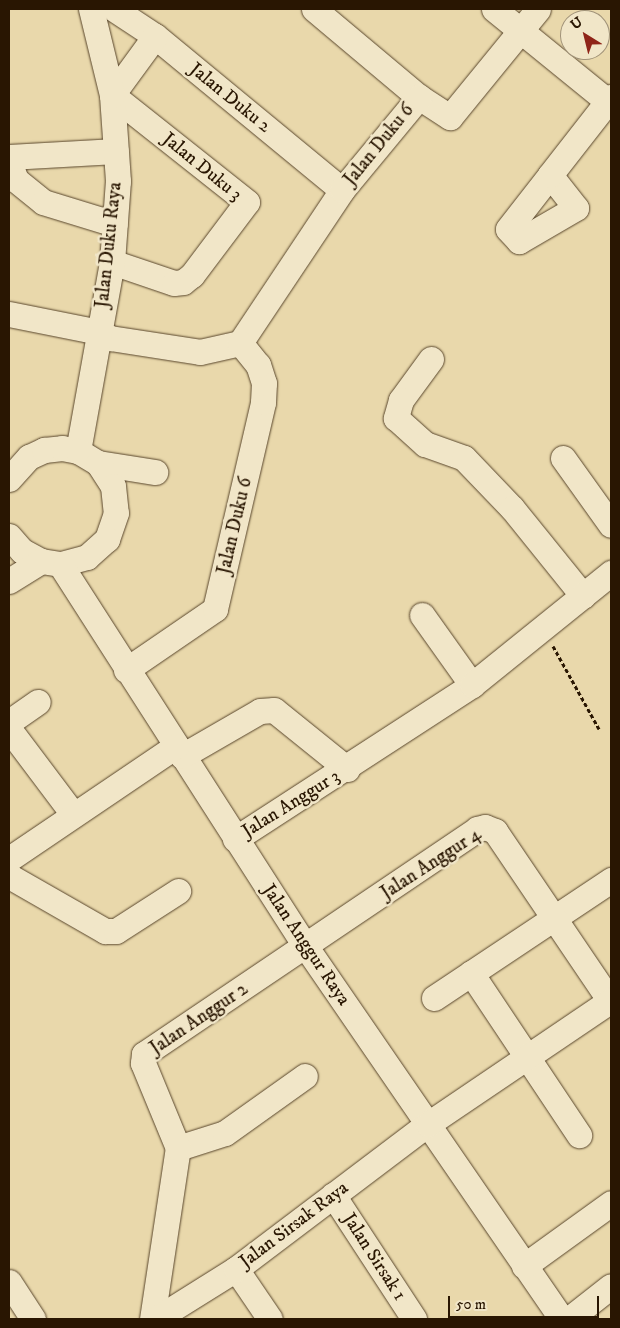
<!DOCTYPE html>
<html>
<head>
<meta charset="utf-8">
<style>
  body { margin:0 }
  #map { position:relative; width:620px; height:1328px; overflow:hidden; background:#e9d8ab; font-family:"IM FELL DW Pica",serif }
  div>[style] { position:absolute }
  [style*='--x'] { left:calc(var(--x)*1px); top:calc(var(--y)*1px); width:calc(var(--w)*1px); rotate:calc(var(--a)*1deg) }
  .path>* { height:3px; margin-top:-1.5px; transform-origin:0; background:repeating-linear-gradient(90deg,#291602 0 4px,transparent 0 6.5px) }
  .roads { filter:drop-shadow(0 0 1px #59462c) drop-shadow(0 0 1px #59462c) }
  .minor>* { height:25px; margin:-12.5px; padding:0 12.5px; transform-origin:12.5px; border-radius:12.5px; background:#f1e6c8 }
  span { translate:-50% -50%; white-space:nowrap; text-align:center; line-height:1.15; -webkit-text-stroke:5px #f1e6c8; paint-order:stroke }
  .street-label { font-size:19px; color:#291602 }
  .frame { position:absolute; inset:0; border:10px solid #291602; pointer-events:none }
  .north { position:absolute; left:560px; top:10px; width:50px; height:50px; box-sizing:border-box; background:#f1e6c8; border:1px solid #a19379; border-radius:50%; rotate:324deg; font-size:14px; font-weight:700; line-height:20px; text-align:center; color:#291602 }
  .north::after { content:''; display:block; margin:auto; width:18px; height:22px; background:#8f2418; clip-path:polygon(50% 0,100% 100%,50% 72%,0 100%) }
  .scale { position:absolute; left:448px; top:1296px; width:151px; height:22px; box-sizing:border-box; border:2px solid #291602; border-top:0; padding-left:6px; font-size:15px; line-height:18px; white-space:nowrap; color:#291602; -webkit-text-stroke:4px #f1e6c8; paint-order:stroke }
</style>
</head>
<body>
<div id="map">
  <div class="path">
    <div style="--x:553;--y:646;--w:95;--a:61"></div>
  </div>
  <div class="roads">
    <div class="minor">
      <div style="--x:114;--y:9;--w:49;--a:33.4"></div>
      <div style="--x:155;--y:36;--w:242;--a:39.5"></div>
      <div style="--x:314;--y:9;--w:137;--a:40"></div>
      <div style="--x:419;--y:97;--w:37;--a:33"></div>
      <div style="--x:450;--y:117;--w:139;--a:-50.8"></div>
      <div style="--x:494;--y:9;--w:151;--a:39.1"></div>
      <div style="--x:9;--y:157;--w:107;--a:-3.2"></div>
      <div style="--x:9;--y:161;--w:20;--a:70"></div>
      <div style="--x:16;--y:180;--w:35;--a:39"></div>
      <div style="--x:43;--y:202;--w:75;--a:17"></div>
      <div style="--x:550;--y:175;--w:42;--a:51.8"></div>
      <div style="--x:576;--y:208;--w:66;--a:149.9"></div>
      <div style="--x:519;--y:241;--w:16;--a:-133"></div>
      <div style="--x:508;--y:229;--w:68;--a:-52.1"></div>
      <div style="--x:550;--y:175;--w:99;--a:-52"></div>
      <div style="--x:112;--y:262;--w:65;--a:18.7"></div>
      <div style="--x:174;--y:283;--w:9;--a:-6"></div>
      <div style="--x:183;--y:282;--w:11;--a:-38"></div>
      <div style="--x:192;--y:275;--w:91;--a:-53"></div>
      <div style="--x:247;--y:202;--w:172;--a:-141.6"></div>
      <div style="--x:112;--y:95;--w:73;--a:-53.9"></div>
      <div style="--x:9;--y:314;--w:92;--a:11.3"></div>
      <div style="--x:99;--y:332;--w:13;--a:29"></div>
      <div style="--x:110;--y:338;--w:91;--a:8.8"></div>
      <div style="--x:200;--y:352;--w:41;--a:-12.7"></div>
      <div style="--x:240;--y:343;--w:184;--a:-56.3"></div>
      <div style="--x:342;--y:190;--w:121;--a:-50.4"></div>
      <div style="--x:431;--y:359;--w:51;--a:126.2"></div>
      <div style="--x:401;--y:400;--w:19;--a:106"></div>
      <div style="--x:396;--y:418;--w:39;--a:42"></div>
      <div style="--x:425;--y:444;--w:41;--a:19.7"></div>
      <div style="--x:464;--y:458;--w:69;--a:46.2"></div>
      <div style="--x:512;--y:508;--w:113;--a:51.1"></div>
      <div style="--x:78;--y:451;--w:192;--a:-79.8"></div>
      <div style="--x:112;--y:262;--w:81;--a:-85.8"></div>
      <div style="--x:118;--y:181;--w:86;--a:-94"></div>
      <div style="--x:112;--y:95;--w:89;--a:-103.7"></div>
      <div style="--x:563;--y:458;--w:82;--a:54.4"></div>
      <div style="--x:98;--y:463;--w:58;--a:9"></div>
      <div style="--x:9;--y:479;--w:30;--a:-48"></div>
      <div style="--x:29;--y:457;--w:17;--a:-25"></div>
      <div style="--x:44;--y:450;--w:18;--a:-6"></div>
      <div style="--x:62;--y:448;--w:16;--a:11"></div>
      <div style="--x:78;--y:451;--w:23;--a:31"></div>
      <div style="--x:98;--y:463;--w:27;--a:57"></div>
      <div style="--x:113;--y:486;--w:27;--a:84"></div>
      <div style="--x:116;--y:513;--w:28;--a:109"></div>
      <div style="--x:107;--y:539;--w:27;--a:138"></div>
      <div style="--x:87;--y:557;--w:28;--a:165"></div>
      <div style="--x:60;--y:564;--w:19;--a:-171"></div>
      <div style="--x:41;--y:561;--w:21;--a:-152"></div>
      <div style="--x:22;--y:551;--w:20;--a:-131"></div>
      <div style="--x:60;--y:564;--w:455;--a:57.3"></div>
      <div style="--x:306;--y:947;--w:452;--a:55.5"></div>
      <div style="--x:9;--y:581;--w:38;--a:-32"></div>
      <div style="--x:422;--y:615;--w:86;--a:54.5"></div>
      <div style="--x:126;--y:670;--w:108;--a:-34.4"></div>
      <div style="--x:215;--y:609;--w:212;--a:-76.9"></div>
      <div style="--x:263;--y:402;--w:19;--a:-87"></div>
      <div style="--x:264;--y:383;--w:19;--a:-108"></div>
      <div style="--x:258;--y:365;--w:28;--a:-129"></div>
      <div style="--x:9;--y:722;--w:35;--a:-35"></div>
      <div style="--x:9;--y:729;--w:106;--a:53"></div>
      <div style="--x:182;--y:756;--w:90;--a:-30"></div>
      <div style="--x:260;--y:711;--w:14;--a:-4"></div>
      <div style="--x:274;--y:710;--w:94;--a:38.9"></div>
      <div style="--x:235;--y:839;--w:283;--a:-33"></div>
      <div style="--x:472;--y:685;--w:179;--a:-38.9"></div>
      <div style="--x:9;--y:859;--w:202;--a:-34.1"></div>
      <div style="--x:9;--y:876;--w:111;--a:29.8"></div>
      <div style="--x:105;--y:931;--w:11;--a:0"></div>
      <div style="--x:116;--y:931;--w:74;--a:-32.8"></div>
      <div style="--x:471;--y:973;--w:195;--a:56.3"></div>
      <div style="--x:434;--y:998;--w:213;--a:-33.7"></div>
      <div style="--x:178;--y:1148;--w:49;--a:-17.7"></div>
      <div style="--x:225;--y:1133;--w:98;--a:-35.5"></div>
      <div style="--x:333;--y:1195;--w:148;--a:56.8"></div>
      <div style="--x:524;--y:1266;--w:107;--a:-35.9"></div>
      <div style="--x:236;--y:1269;--w:60;--a:55.8"></div>
      <div style="--x:9;--y:1282;--w:44;--a:57"></div>
      <div style="--x:152;--y:1319;--w:173;--a:-81.4"></div>
      <div style="--x:178;--y:1148;--w:92;--a:-112.4"></div>
      <div style="--x:143;--y:1063;--w:9;--a:-84"></div>
      <div style="--x:144;--y:1054;--w:402;--a:-34"></div>
      <div style="--x:477;--y:829;--w:8;--a:-14"></div>
      <div style="--x:485;--y:827;--w:11;--a:22"></div>
      <div style="--x:495;--y:831;--w:205;--a:55.9"></div>
      <div style="--x:156;--y:1319;--w:94;--a:-32"></div>
      <div style="--x:236;--y:1269;--w:241;--a:-37.1"></div>
      <div style="--x:428;--y:1124;--w:221;--a:-34.1"></div>
      <div style="--x:569;--y:1319;--w:53;--a:-38.2"></div>
    </div>
  </div>
  <div class="street-label">
    <span style="left:230px;top:98px;rotate:39deg">Jalan Duku 2</span>
    <span style="left:379px;top:145px;rotate:-51deg">Jalan Duku 6</span>
    <span style="left:202px;top:167px;rotate:39deg">Jalan Duku 3</span>
    <span style="left:109px;top:245px;rotate:-84deg">Jalan Duku Raya</span>
    <span style="left:235px;top:526px;rotate:-77deg">Jalan Duku 6</span>
    <span style="left:291px;top:804px;rotate:-32deg">Jalan Anggur 3</span>
    <span style="left:431px;top:864px;rotate:-33deg">Jalan Anggur 4</span>
    <span style="left:306px;top:945px;rotate:56deg">Jalan Anggur Raya</span>
    <span style="left:199px;top:1019px;rotate:-34deg">Jalan Anggur 2</span>
    <span style="left:294px;top:1225px;rotate:-37deg">Jalan Sirsak Raya</span>
    <span style="left:374px;top:1257px;rotate:57deg">Jalan Sirsak 1</span>
  </div>
  <div class="frame"></div>
  <div class="north">U</div>
  <div class="scale">50 m</div>
</div>
</body>
</html>
